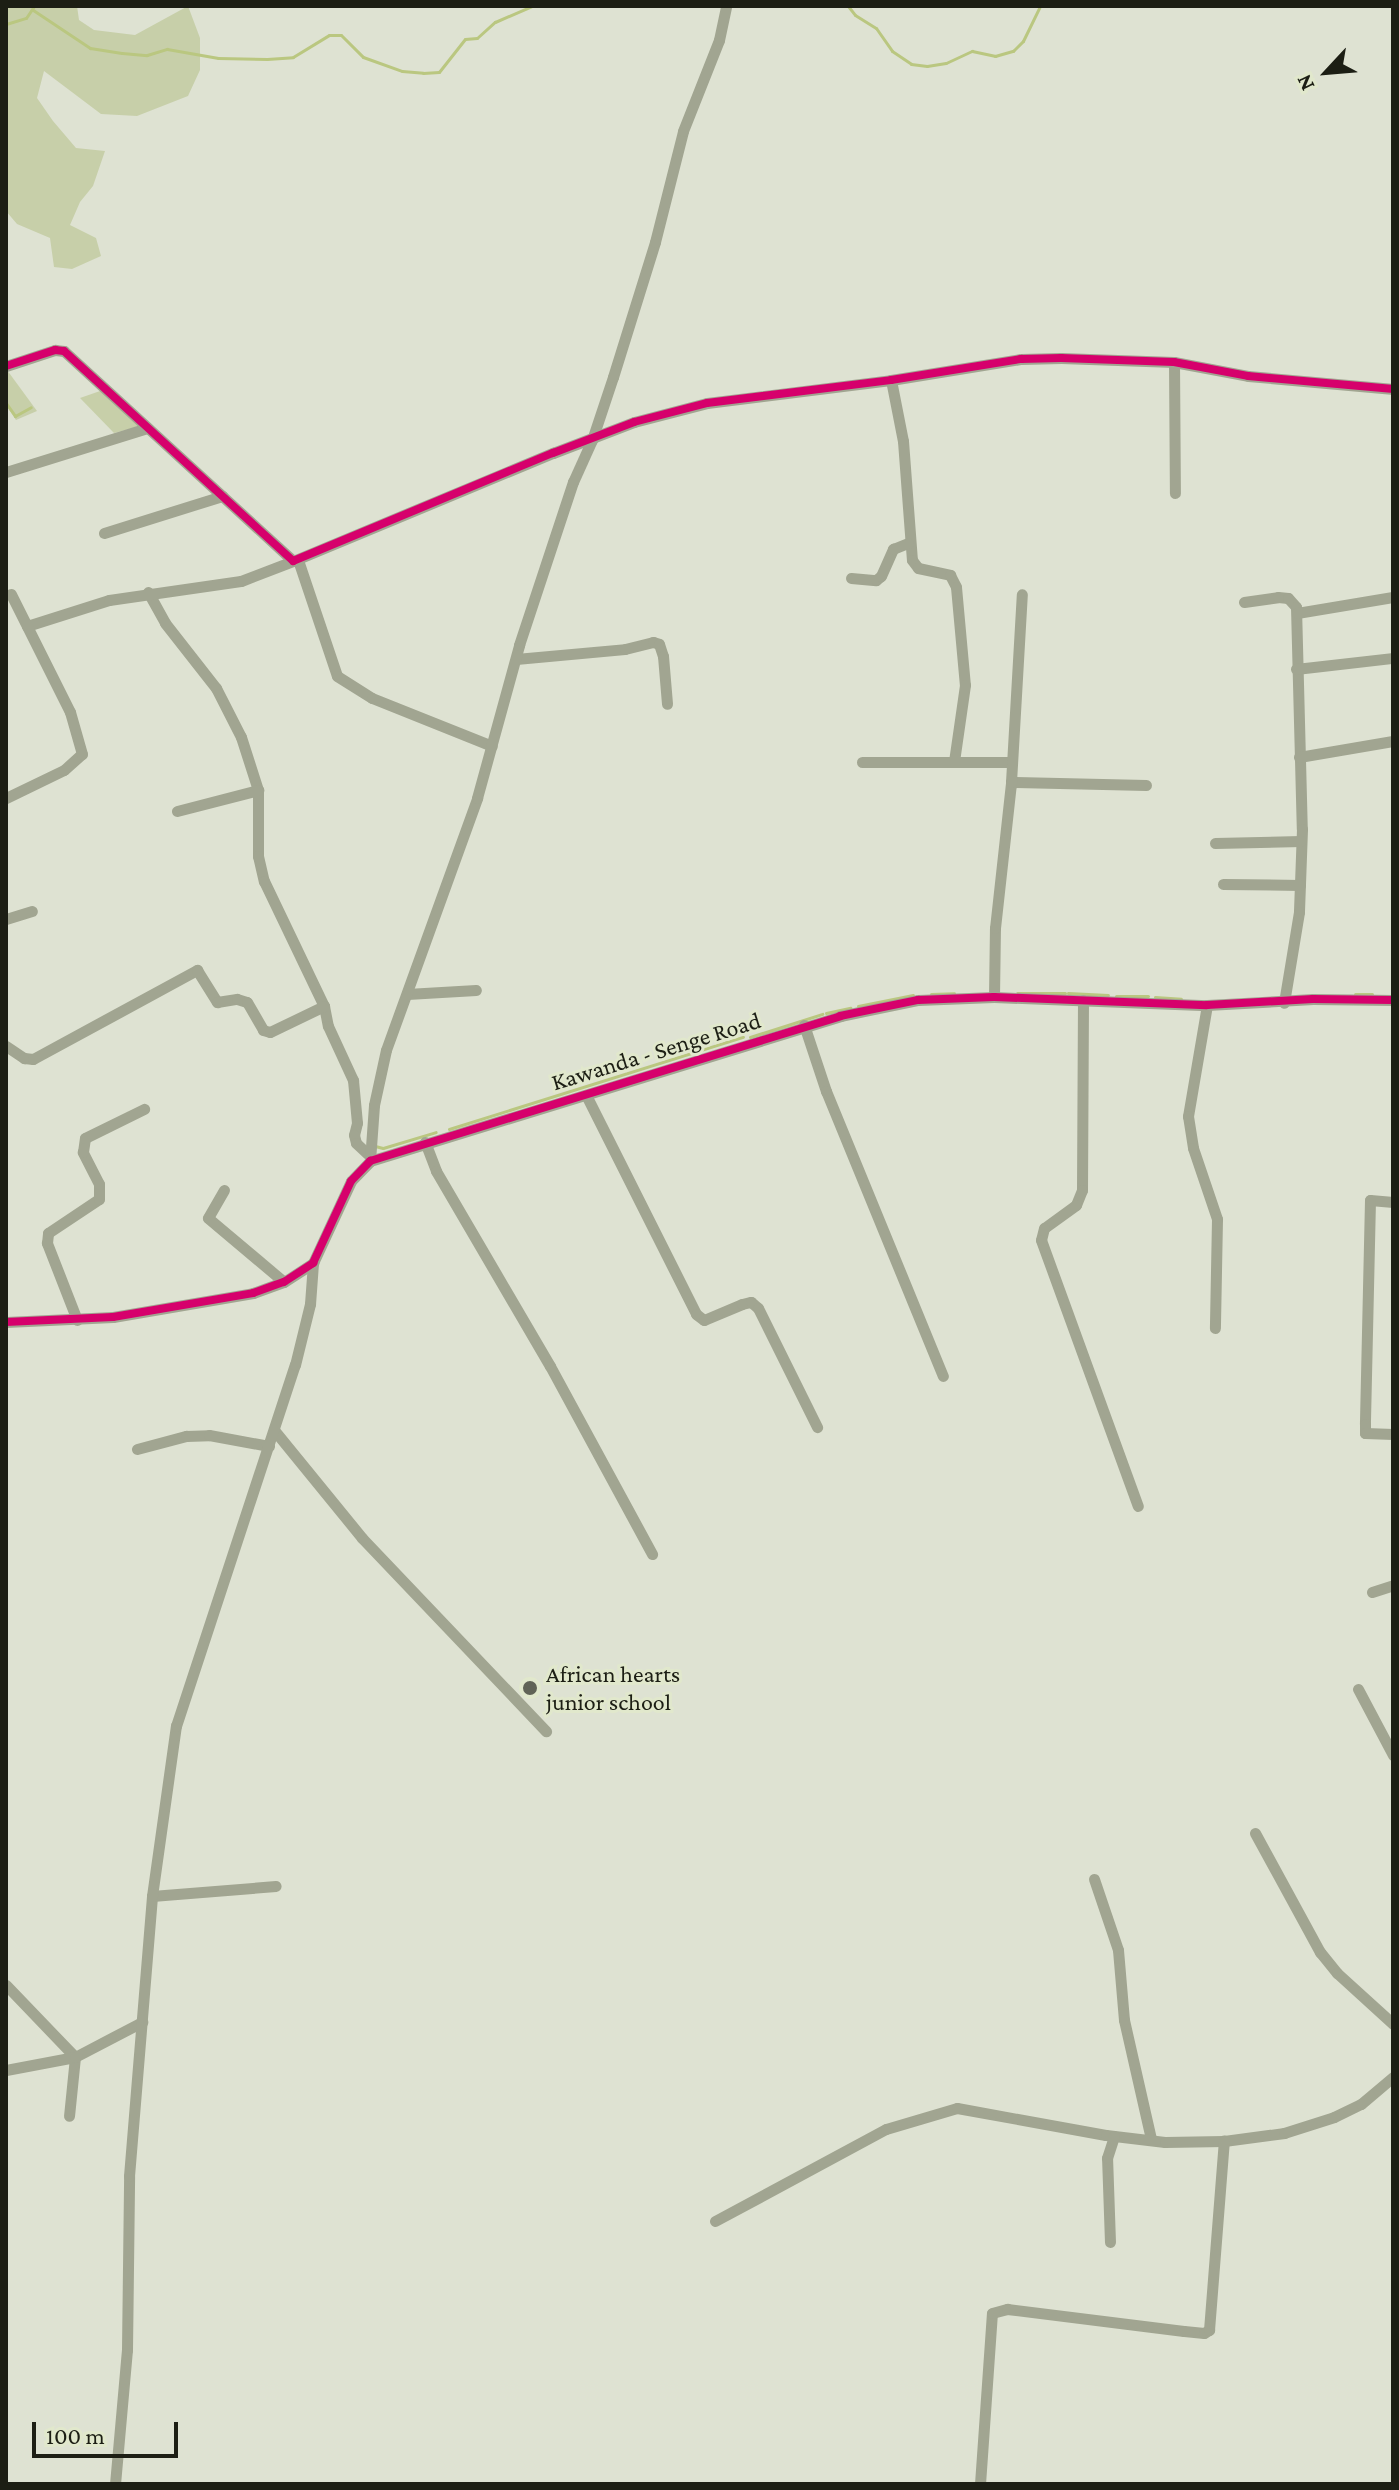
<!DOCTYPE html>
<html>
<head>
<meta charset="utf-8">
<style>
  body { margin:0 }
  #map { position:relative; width:1399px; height:2490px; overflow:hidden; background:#dee2d2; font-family:"Crimson Pro",serif }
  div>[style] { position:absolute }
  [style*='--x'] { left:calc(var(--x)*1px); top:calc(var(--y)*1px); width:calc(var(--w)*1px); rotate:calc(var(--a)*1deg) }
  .green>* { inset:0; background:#c7cfa9 }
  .stream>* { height:3px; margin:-1.5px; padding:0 1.5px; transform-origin:1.5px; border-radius:1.5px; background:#bac780 }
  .minor>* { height:11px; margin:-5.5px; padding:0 5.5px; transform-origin:5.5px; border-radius:5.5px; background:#a1a591 }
  .cycleway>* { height:8px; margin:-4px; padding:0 4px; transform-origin:4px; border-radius:4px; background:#d6006c }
  .dots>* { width:22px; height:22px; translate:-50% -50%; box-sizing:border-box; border:4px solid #e1e8cc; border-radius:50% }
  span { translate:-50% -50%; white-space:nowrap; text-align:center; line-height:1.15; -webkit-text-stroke:6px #e1e8cc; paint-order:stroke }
  .street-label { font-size:24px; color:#1c1e14 }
  .poi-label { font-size:24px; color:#1c1e14 }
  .left { translate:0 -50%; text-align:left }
  .frame { position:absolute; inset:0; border:8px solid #1c1e14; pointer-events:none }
  .north { position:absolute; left:1287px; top:32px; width:80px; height:80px; -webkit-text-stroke:6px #e1e8cc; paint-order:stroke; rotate:244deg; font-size:22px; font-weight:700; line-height:32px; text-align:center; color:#1c1e14 }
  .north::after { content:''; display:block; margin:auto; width:28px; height:36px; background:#1c1e14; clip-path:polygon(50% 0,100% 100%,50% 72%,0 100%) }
  .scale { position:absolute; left:32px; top:2422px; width:146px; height:36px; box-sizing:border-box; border:4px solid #1c1e14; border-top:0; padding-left:10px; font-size:24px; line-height:28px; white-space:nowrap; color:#1c1e14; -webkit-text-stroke:6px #e1e8cc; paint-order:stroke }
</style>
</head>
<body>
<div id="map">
  <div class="green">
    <div style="clip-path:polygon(6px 6px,77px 6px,79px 20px,94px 30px,135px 35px,188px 6px,200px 38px,200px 70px,188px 96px,137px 116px,101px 114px,44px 71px,37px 98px,53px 121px,76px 148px,105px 151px,93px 186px,80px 202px,70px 225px,96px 238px,101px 256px,72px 269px,54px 267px,50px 238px,17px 224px,6px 211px)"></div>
    <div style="clip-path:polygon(6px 370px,7px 370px,37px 411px,16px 420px,6px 405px)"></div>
    <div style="clip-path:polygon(103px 390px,141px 426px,114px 433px,80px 398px)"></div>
  </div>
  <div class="stream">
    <div style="--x:848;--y:6;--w:11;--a:52"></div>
    <div style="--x:855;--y:15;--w:25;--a:32"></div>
    <div style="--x:876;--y:28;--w:28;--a:55"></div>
    <div style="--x:892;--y:51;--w:23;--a:34"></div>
    <div style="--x:911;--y:64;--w:16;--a:7"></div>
    <div style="--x:927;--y:66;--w:19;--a:-9"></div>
    <div style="--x:946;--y:63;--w:29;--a:-25"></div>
    <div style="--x:972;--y:51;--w:24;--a:12"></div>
    <div style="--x:995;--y:56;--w:19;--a:-16"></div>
    <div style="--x:1013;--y:51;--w:14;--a:-45"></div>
    <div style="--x:1023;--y:41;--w:39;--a:-64"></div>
    <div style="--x:33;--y:10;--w:69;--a:33.7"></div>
    <div style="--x:90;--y:48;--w:32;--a:9"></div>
    <div style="--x:122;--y:53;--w:25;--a:5"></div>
    <div style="--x:147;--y:55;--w:21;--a:-17"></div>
    <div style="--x:167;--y:49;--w:52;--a:10"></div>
    <div style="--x:218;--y:58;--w:49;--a:1.2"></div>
    <div style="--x:267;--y:59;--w:26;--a:-4"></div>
    <div style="--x:293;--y:57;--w:42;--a:-31.4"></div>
    <div style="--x:329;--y:35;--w:12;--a:0"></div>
    <div style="--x:341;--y:35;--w:31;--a:45"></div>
    <div style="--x:363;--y:57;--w:41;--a:19.7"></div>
    <div style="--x:402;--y:71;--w:21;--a:5"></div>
    <div style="--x:423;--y:73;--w:16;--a:-4"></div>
    <div style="--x:439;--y:72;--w:42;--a:-51.8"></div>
    <div style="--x:465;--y:39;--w:12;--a:-5"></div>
    <div style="--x:477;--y:38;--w:24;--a:-42"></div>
    <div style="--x:495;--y:22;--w:40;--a:-23.4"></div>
    <div style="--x:6;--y:24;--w:21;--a:-17"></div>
    <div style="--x:26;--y:18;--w:14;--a:-56"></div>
    <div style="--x:6;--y:403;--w:16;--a:55"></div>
    <div style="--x:15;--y:416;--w:18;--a:-29"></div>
    <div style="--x:1017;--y:993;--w:48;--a:0"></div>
    <div style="--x:1068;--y:993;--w:40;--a:2.9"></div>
    <div style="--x:931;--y:994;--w:23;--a:-2"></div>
    <div style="--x:1355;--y:994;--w:17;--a:0"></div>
    <div style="--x:1116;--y:996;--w:32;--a:0"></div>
    <div style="--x:1155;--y:997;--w:26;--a:4"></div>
    <div style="--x:858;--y:1006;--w:56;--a:-11.3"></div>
    <div style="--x:826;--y:1013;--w:25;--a:-12"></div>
    <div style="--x:750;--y:1037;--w:76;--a:-17.7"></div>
    <div style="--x:449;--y:1129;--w:308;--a:-17.4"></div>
    <div style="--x:375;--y:1146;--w:8;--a:14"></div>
    <div style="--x:383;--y:1148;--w:55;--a:-16.8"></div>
  </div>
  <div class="minor">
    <div style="--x:1174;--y:362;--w:131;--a:89.6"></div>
    <div style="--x:6;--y:366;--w:52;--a:-18.1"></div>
    <div style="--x:55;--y:350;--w:9;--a:6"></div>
    <div style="--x:64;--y:351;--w:311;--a:42.5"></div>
    <div style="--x:293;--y:561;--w:282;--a:-22.6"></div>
    <div style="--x:553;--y:453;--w:87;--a:-20.9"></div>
    <div style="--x:634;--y:422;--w:75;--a:-14.6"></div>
    <div style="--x:707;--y:403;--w:185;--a:-7.1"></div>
    <div style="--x:891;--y:380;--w:132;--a:-9.2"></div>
    <div style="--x:1021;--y:359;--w:40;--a:-1.4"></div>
    <div style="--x:1061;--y:358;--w:113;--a:2"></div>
    <div style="--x:1174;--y:362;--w:75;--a:10.7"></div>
    <div style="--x:1248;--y:376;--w:146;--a:5.1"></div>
    <div style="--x:891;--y:380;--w:62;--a:78.9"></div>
    <div style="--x:903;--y:441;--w:119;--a:85.7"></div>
    <div style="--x:912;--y:560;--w:10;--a:53"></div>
    <div style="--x:918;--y:568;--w:33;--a:12"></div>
    <div style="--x:950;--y:575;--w:13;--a:63"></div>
    <div style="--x:956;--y:587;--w:98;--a:84.8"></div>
    <div style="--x:965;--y:685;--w:77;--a:98.2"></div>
    <div style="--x:6;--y:472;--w:148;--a:-17.3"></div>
    <div style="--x:104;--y:533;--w:124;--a:-17.4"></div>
    <div style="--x:298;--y:560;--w:122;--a:71.4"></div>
    <div style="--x:337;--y:676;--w:41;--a:32.2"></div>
    <div style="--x:372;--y:698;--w:129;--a:21.8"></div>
    <div style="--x:851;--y:578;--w:25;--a:5"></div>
    <div style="--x:876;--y:580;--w:6;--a:-39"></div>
    <div style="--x:881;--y:576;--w:30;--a:-66"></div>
    <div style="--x:893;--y:549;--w:16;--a:-22"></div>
    <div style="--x:148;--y:592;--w:35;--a:61"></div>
    <div style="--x:165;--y:623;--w:83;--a:51.9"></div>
    <div style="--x:216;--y:688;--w:55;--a:63"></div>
    <div style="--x:241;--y:737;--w:56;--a:72.2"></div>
    <div style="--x:258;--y:790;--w:66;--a:90"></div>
    <div style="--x:258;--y:856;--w:26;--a:77"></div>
    <div style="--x:264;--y:881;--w:139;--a:64.4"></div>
    <div style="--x:324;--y:1006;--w:20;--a:79"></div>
    <div style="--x:328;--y:1026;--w:60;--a:65.2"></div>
    <div style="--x:353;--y:1080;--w:43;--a:84.7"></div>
    <div style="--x:357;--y:1123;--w:12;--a:104"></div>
    <div style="--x:354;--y:1135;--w:8;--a:76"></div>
    <div style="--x:356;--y:1143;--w:16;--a:43"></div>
    <div style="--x:1244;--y:602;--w:34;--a:-8"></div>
    <div style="--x:1278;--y:597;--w:10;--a:6"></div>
    <div style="--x:1288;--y:598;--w:12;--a:48"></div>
    <div style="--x:1296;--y:607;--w:222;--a:88.5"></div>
    <div style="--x:1302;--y:829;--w:83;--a:92.1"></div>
    <div style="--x:1299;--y:912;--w:92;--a:99.4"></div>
    <div style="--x:1297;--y:613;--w:97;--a:-9.5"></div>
    <div style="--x:27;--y:626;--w:86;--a:-17.6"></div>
    <div style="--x:109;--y:600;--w:133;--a:-8.2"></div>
    <div style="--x:241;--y:581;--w:56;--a:-21"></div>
    <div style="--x:516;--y:659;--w:109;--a:-5.2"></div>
    <div style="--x:625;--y:649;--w:29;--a:-14"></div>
    <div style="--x:653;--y:642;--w:6;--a:18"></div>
    <div style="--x:659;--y:644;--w:13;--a:72"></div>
    <div style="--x:663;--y:656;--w:48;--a:85.2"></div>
    <div style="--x:1296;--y:669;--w:98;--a:-6.5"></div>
    <div style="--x:1299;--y:757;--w:95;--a:-9.7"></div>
    <div style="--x:862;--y:762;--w:150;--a:0"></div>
    <div style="--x:1011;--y:782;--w:135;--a:1.3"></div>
    <div style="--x:6;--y:798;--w:64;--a:-25.8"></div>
    <div style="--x:64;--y:770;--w:24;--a:-42"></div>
    <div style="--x:82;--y:754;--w:44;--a:-105.9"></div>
    <div style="--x:70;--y:712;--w:132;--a:-116.6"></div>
    <div style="--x:177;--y:811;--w:84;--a:-14.5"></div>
    <div style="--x:1215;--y:843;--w:86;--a:-1.3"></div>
    <div style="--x:1223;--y:884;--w:77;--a:0.7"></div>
    <div style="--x:6;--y:919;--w:27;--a:-17"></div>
    <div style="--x:407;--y:994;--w:69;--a:-3.3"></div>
    <div style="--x:994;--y:997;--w:69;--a:-89.2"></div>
    <div style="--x:995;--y:928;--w:147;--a:-83.7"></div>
    <div style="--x:1011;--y:782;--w:188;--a:-86.7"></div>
    <div style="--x:1083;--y:1000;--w:190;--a:90.3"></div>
    <div style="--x:1082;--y:1190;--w:16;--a:112"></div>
    <div style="--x:1076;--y:1205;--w:39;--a:144"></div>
    <div style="--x:1044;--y:1228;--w:12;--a:104"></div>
    <div style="--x:1041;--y:1240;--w:283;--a:70"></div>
    <div style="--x:1207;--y:1005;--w:113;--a:99.7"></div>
    <div style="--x:1188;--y:1116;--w:32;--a:81"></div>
    <div style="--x:1193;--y:1148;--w:75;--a:71.3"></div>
    <div style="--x:1217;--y:1219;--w:109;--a:91.1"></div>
    <div style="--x:804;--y:1025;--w:70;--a:71.6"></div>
    <div style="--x:826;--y:1091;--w:308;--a:67.7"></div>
    <div style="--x:6;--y:1046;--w:22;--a:34"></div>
    <div style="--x:24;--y:1058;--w:9;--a:6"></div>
    <div style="--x:33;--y:1059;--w:187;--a:-28.5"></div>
    <div style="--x:197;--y:970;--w:38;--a:58"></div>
    <div style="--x:217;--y:1002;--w:20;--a:-9"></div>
    <div style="--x:237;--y:999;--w:10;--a:17"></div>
    <div style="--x:247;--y:1002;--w:32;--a:60"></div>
    <div style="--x:263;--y:1030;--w:7;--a:16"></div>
    <div style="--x:270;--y:1032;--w:60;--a:-25.7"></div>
    <div style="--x:586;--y:1095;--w:245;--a:63.3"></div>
    <div style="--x:696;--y:1314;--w:10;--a:37"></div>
    <div style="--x:704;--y:1320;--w:41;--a:-22.8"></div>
    <div style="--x:742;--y:1304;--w:9;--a:-13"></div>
    <div style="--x:751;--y:1302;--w:9;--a:41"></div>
    <div style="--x:758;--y:1308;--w:133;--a:63.6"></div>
    <div style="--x:425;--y:1142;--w:31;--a:69"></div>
    <div style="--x:436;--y:1171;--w:226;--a:59.7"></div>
    <div style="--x:550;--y:1366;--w:214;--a:61.5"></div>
    <div style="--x:370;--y:1161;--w:56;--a:-85.9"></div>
    <div style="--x:374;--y:1105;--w:56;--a:-77.7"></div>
    <div style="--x:386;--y:1050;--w:268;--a:-70.1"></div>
    <div style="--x:477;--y:798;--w:159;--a:-74.6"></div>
    <div style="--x:519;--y:645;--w:172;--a:-71.7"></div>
    <div style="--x:573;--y:482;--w:46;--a:-65.7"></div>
    <div style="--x:592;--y:440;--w:66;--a:-71.6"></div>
    <div style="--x:613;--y:377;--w:141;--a:-72.7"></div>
    <div style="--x:655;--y:242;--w:114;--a:-75.8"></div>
    <div style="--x:683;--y:131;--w:98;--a:-68.4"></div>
    <div style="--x:719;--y:40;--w:35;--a:-78"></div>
    <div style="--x:224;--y:1190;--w:32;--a:120"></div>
    <div style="--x:208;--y:1218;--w:99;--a:40.1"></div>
    <div style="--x:1393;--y:1202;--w:23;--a:-175"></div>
    <div style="--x:1370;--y:1200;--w:224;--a:91.3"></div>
    <div style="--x:1365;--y:1424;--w:9;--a:90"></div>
    <div style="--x:1365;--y:1433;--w:28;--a:2"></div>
    <div style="--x:77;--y:1320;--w:83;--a:-111.3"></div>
    <div style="--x:47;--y:1243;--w:10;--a:-84"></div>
    <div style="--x:48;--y:1233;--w:61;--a:-33.7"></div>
    <div style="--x:99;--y:1199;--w:15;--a:-90"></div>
    <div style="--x:99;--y:1184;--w:36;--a:-117"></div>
    <div style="--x:83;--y:1152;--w:14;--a:-82"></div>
    <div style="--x:85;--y:1138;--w:66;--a:-26.2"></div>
    <div style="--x:6;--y:1322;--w:107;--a:-2.7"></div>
    <div style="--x:113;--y:1317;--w:142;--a:-9.7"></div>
    <div style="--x:253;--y:1293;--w:33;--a:-20"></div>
    <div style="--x:284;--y:1282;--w:35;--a:-33"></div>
    <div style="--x:313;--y:1263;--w:90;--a:-65.1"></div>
    <div style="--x:351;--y:1181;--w:28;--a:-46"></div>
    <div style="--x:370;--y:1161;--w:492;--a:-17.1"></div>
    <div style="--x:840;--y:1016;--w:80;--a:-11.6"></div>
    <div style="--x:918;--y:1000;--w:76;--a:-2.3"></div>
    <div style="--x:994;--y:997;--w:213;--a:2.2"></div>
    <div style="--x:1207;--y:1005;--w:106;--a:-3.2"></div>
    <div style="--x:1313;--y:999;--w:80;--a:0.7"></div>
    <div style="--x:274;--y:1430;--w:139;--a:50.8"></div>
    <div style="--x:362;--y:1538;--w:267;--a:46.4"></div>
    <div style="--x:137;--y:1449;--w:51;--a:-14.9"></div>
    <div style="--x:186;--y:1436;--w:23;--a:-2"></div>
    <div style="--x:209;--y:1435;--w:61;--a:10.4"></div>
    <div style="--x:1372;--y:1592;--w:22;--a:-18"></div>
    <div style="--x:1358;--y:1689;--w:75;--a:62.1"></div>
    <div style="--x:1255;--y:1833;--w:136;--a:61.4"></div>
    <div style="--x:1320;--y:1952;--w:27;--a:51"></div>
    <div style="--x:1337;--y:1973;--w:76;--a:42.3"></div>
    <div style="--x:1094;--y:1879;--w:75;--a:71.3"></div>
    <div style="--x:1118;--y:1950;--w:70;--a:85.1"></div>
    <div style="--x:1124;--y:2020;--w:122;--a:77.2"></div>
    <div style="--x:152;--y:1896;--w:124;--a:-4.6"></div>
    <div style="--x:6;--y:1985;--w:100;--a:46.2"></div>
    <div style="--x:75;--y:2057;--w:59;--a:95.8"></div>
    <div style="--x:6;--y:2070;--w:70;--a:-10.7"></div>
    <div style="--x:75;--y:2057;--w:76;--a:-27.6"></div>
    <div style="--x:715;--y:2221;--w:194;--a:-28.3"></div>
    <div style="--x:886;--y:2129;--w:74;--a:-16.5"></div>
    <div style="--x:957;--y:2108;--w:151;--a:10.3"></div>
    <div style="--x:1106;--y:2135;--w:59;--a:6.8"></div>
    <div style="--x:1165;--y:2142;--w:59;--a:-1"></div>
    <div style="--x:1224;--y:2141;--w:61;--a:-7.6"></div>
    <div style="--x:1284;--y:2133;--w:52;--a:-17.7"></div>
    <div style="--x:1334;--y:2117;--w:30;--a:-26"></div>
    <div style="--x:1361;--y:2104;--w:42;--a:-40.2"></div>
    <div style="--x:1110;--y:2242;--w:84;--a:-92"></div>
    <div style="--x:1107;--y:2158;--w:23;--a:-72"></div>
    <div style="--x:115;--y:2484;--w:135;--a:-84.9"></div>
    <div style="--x:127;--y:2350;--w:174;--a:-89.3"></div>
    <div style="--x:129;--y:2176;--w:281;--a:-85.3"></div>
    <div style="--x:152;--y:1896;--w:172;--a:-82"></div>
    <div style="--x:176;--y:1726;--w:380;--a:-71.8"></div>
    <div style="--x:295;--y:1365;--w:63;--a:-76.2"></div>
    <div style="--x:310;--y:1304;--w:41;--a:-85.8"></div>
    <div style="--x:980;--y:2484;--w:171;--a:-86"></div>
    <div style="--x:992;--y:2313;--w:16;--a:-15"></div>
    <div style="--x:1007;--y:2309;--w:178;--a:7.1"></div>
    <div style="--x:1184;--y:2331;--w:20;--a:6"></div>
    <div style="--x:1204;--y:2333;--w:6;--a:-31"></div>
    <div style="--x:1209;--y:2330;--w:190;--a:-85.5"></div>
  </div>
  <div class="cycleway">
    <div style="--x:6;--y:366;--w:52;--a:-18.1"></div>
    <div style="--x:55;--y:350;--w:9;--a:6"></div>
    <div style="--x:64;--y:351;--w:311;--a:42.5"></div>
    <div style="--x:293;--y:561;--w:282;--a:-22.6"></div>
    <div style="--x:553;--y:453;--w:87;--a:-20.9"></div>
    <div style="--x:634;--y:422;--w:75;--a:-14.6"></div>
    <div style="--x:707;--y:403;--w:185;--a:-7.1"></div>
    <div style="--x:891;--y:380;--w:132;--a:-9.2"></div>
    <div style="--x:1021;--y:359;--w:40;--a:-1.4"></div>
    <div style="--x:1061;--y:358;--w:113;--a:2"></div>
    <div style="--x:1174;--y:362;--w:75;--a:10.7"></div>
    <div style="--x:1248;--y:376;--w:146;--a:5.1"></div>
    <div style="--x:6;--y:1322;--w:107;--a:-2.7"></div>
    <div style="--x:113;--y:1317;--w:142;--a:-9.7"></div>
    <div style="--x:253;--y:1293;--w:33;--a:-20"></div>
    <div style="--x:284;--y:1282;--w:35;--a:-33"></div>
    <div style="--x:313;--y:1263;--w:90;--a:-65.1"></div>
    <div style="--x:351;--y:1181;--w:28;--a:-46"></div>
    <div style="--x:370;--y:1161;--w:492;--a:-17.1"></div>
    <div style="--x:840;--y:1016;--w:80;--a:-11.6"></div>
    <div style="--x:918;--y:1000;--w:76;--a:-2.3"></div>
    <div style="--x:994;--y:997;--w:213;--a:2.2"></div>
    <div style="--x:1207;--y:1005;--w:106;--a:-3.2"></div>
    <div style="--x:1313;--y:999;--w:80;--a:0.7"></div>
  </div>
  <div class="dots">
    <div style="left:530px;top:1688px;background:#606356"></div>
  </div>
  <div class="street-label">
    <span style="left:656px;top:1051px;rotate:-17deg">Kawanda - Senge Road</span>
  </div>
  <div class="poi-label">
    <span class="left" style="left:546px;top:1688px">African hearts<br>junior school</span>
  </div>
  <div class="frame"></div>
  <div class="north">N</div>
  <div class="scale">100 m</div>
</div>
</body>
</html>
